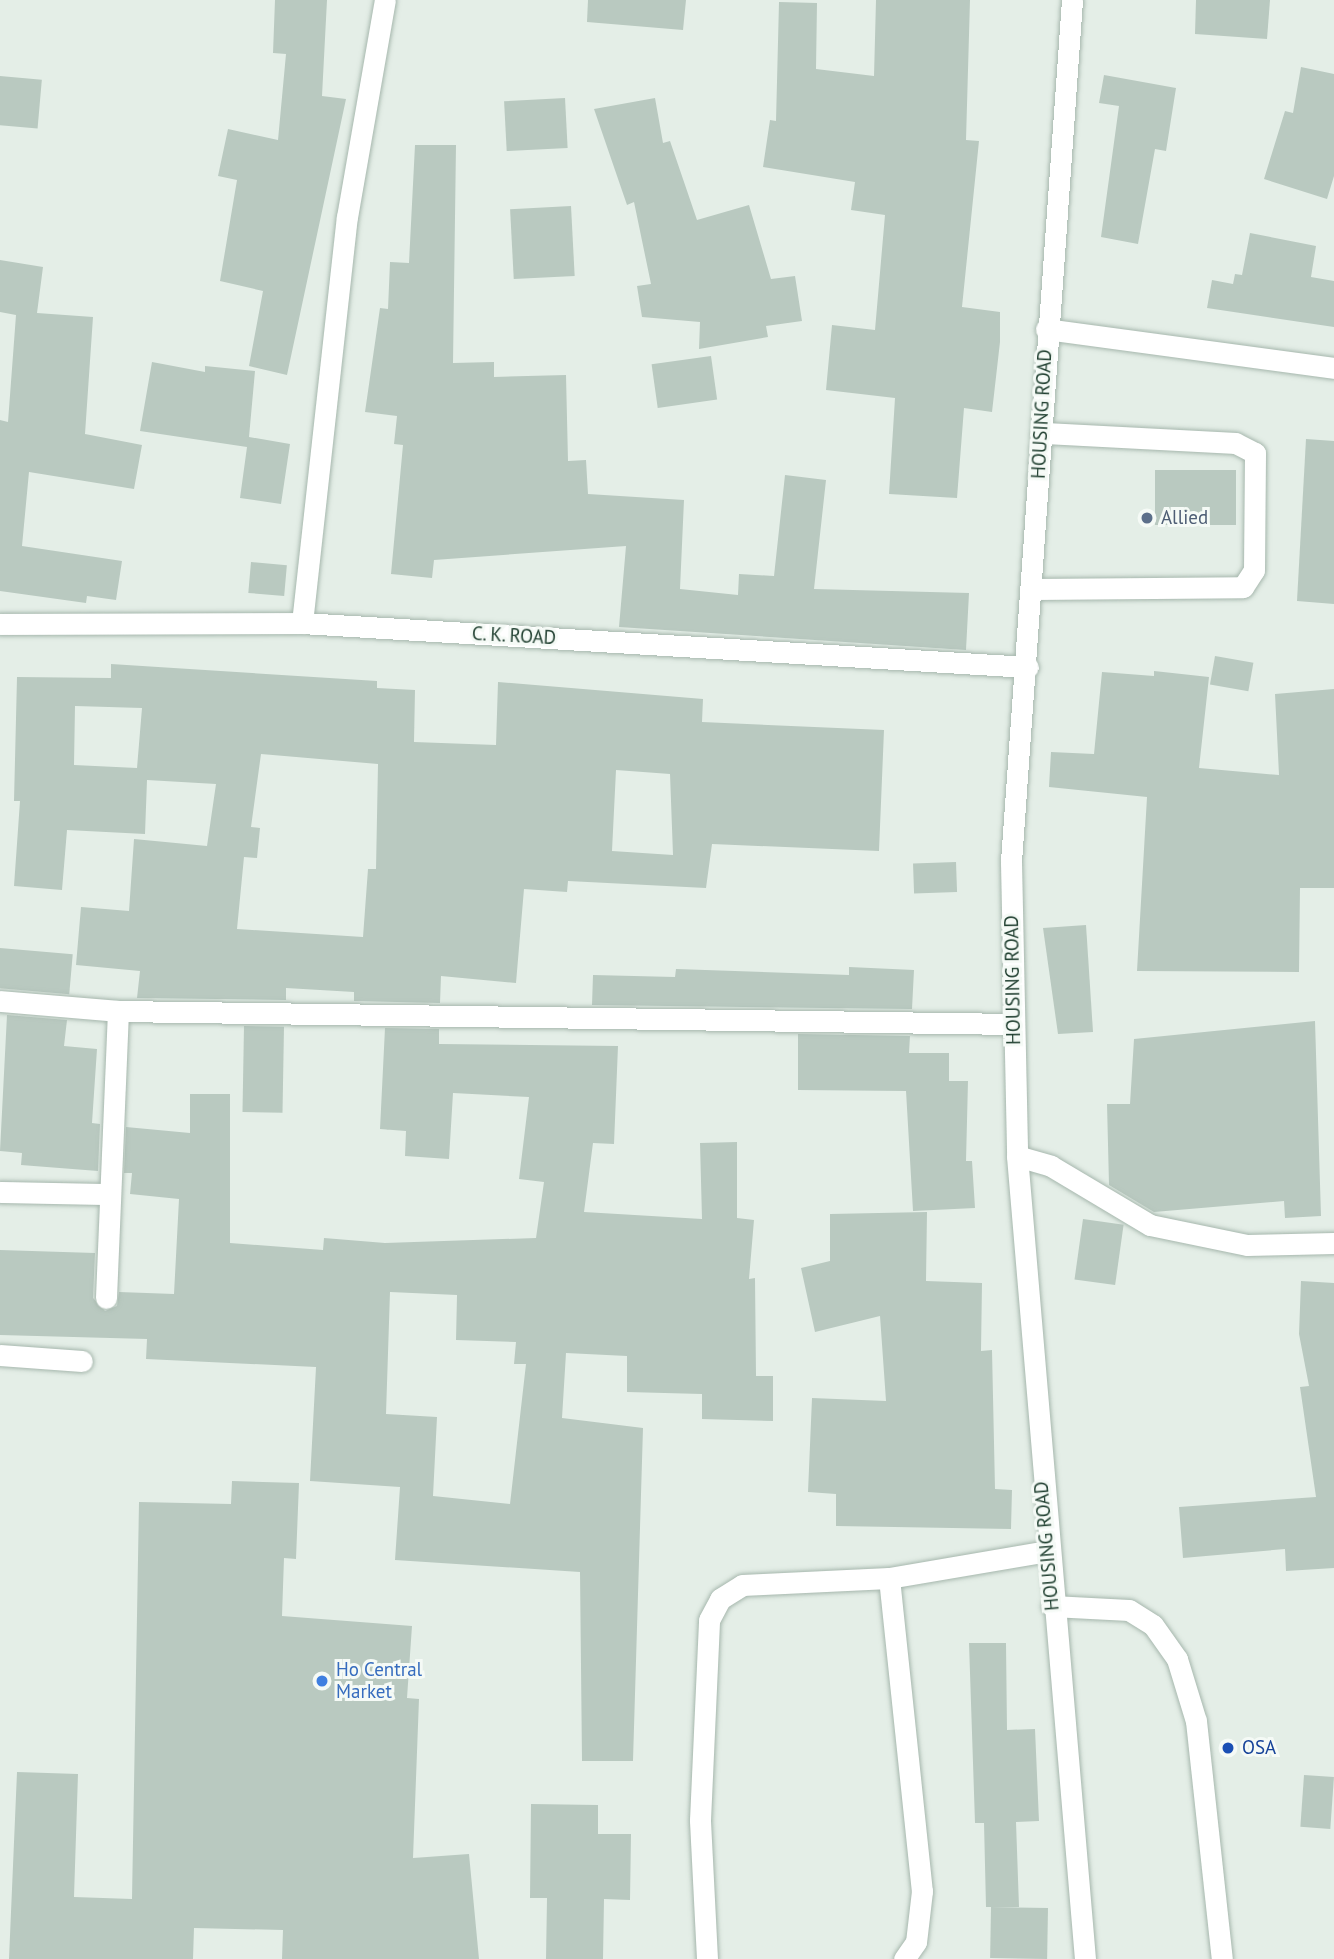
<!DOCTYPE html>
<html>
<head>
<meta charset="utf-8">
<style>
  body { margin:0 }
  #map { position:relative; width:1334px; height:1959px; overflow:hidden; background:#e4eee7; font-family:"PT Sans",sans-serif }
  div>[style] { position:absolute }
  [style*='--x'] { left:calc(var(--x)*1px); top:calc(var(--y)*1px); width:calc(var(--w)*1px); rotate:calc(var(--a)*1deg) }
  .building>* { inset:0; background:#b9c9c0; transform-origin:0 0 }
  .roads { filter:drop-shadow(0 0 2px #a6b7ad) drop-shadow(0 0 2px #a6b7ad) }
  .minor>* { height:21px; margin:-10.5px; padding:0 10.5px; transform-origin:10.5px; border-radius:10.5px; background:#fff }
  .dots>* { width:19px; height:19px; translate:-50% -50%; box-sizing:border-box; border:4px solid #f5faf6; border-radius:50% }
  span { translate:-50% -50%; white-space:nowrap; text-align:center; line-height:1.15; -webkit-text-stroke:6px #f5faf6; paint-order:stroke }
  .street-label { font-size:19px; color:#224132 }
  .service-label { font-size:19px; color:#4e5e75 }
  .left { translate:0 -50%; text-align:left }
  .shop-label { font-size:19px; color:#366cbe }
  .transit-label { font-size:19px; color:#164399 }
</style>
</head>
<body>
<div id="map">
  <div class="building">
    <div style="clip-path:polygon(275px 0,327px 0,322px 96px,346px 99px,287px 375px,249px 366px,263px 291px,220px 281px,237px 180px,218px 176px,228px 129px,278px 140px,286px 54px,273px 53px)"></div>
    <div style="clip-path:polygon(588px 0,686px 0,683px 30px,587px 22px)"></div>
    <div style="clip-path:polygon(876px 0,970px 0,966px 140px,979px 141px,962px 307px,1000px 312px,1000px 342px,992px 412px,964px 408px,957px 498px,889px 494px,895px 398px,826px 390px,832px 325px,875px 330px,885px 215px,851px 210px,855px 182px,763px 167px,770px 120px,776px 121px,779px 2px,817px 3px,816px 69px,874px 76px)"></div>
    <div style="clip-path:polygon(1196px 0,1270px 0,1267px 39px,1195px 34px)"></div>
    <div style="clip-path:polygon(1301px 67px,1334px 74px,1334px 176px,1327px 199px,1264px 179px,1285px 111px,1293px 113px)"></div>
    <div style="clip-path:polygon(1104px 75px,1176px 88px,1166px 151px,1155px 149px,1138px 244px,1101px 237px,1119px 106px,1099px 103px)"></div>
    <div style="left:0;top:76px;width:42px;height:49px;rotate:5deg"></div>
    <div style="left:565px;top:98px;width:50px;height:61px;rotate:87deg"></div>
    <div style="clip-path:polygon(655px 98px,663px 143px,670px 141px,697px 220px,749px 205px,771px 279px,795px 276px,802px 321px,766px 326px,768px 337px,699px 349px,700px 322px,642px 317px,637px 286px,651px 284px,634px 202px,627px 205px,594px 109px)"></div>
    <div style="clip-path:polygon(415px 145px,456px 145px,453px 363px,494px 362px,494px 377px,566px 375px,568px 461px,586px 460px,588px 494px,684px 500px,680px 589px,738px 595px,739px 574px,774px 576px,785px 475px,826px 480px,814px 589px,969px 593px,966px 650px,619px 627px,626px 546px,434px 560px,432px 578px,391px 574px,403px 445px,394px 444px,397px 416px,365px 412px,380px 308px,388px 309px,390px 262px,409px 263px)"></div>
    <div style="left:571px;top:206px;width:70px;height:61px;rotate:87deg"></div>
    <div style="clip-path:polygon(1250px 233px,1316px 246px,1311px 277px,1334px 281px,1334px 327px,1207px 308px,1212px 280px,1233px 284px,1235px 274px,1242px 275px)"></div>
    <div style="clip-path:polygon(0 260px,43px 267px,37px 313px,93px 317px,85px 434px,142px 445px,134px 489px,29px 472px,22px 546px,122px 561px,116px 600px,87px 596px,86px 603px,0 591px,0 420px,8px 422px,16px 315px,0 312px)"></div>
    <div style="left:711px;top:356px;width:44px;height:60px;rotate:82deg"></div>
    <div style="clip-path:polygon(152px 362px,205px 372px,205px 366px,255px 371px,249px 437px,290px 444px,281px 504px,240px 498px,247px 447px,140px 431px)"></div>
    <div style="clip-path:polygon(1306px 439px,1334px 441px,1334px 604px,1297px 601px)"></div>
    <div style="left:1236px;top:470px;width:55px;height:81px;rotate:90deg"></div>
    <div style="left:251px;top:562px;width:36px;height:31px;rotate:5deg"></div>
    <div style="left:1215px;top:656px;width:39px;height:29px;rotate:10deg"></div>
    <div style="clip-path:polygon(evenodd,111px 664px,377px 681px,377px 688px,415px 690px,414px 742px,496px 745px,498px 682px,703px 699px,702px 722px,884px 730px,879px 851px,712px 844px,706px 888px,568px 881px,567px 892px,524px 889px,516px 983px,441px 976px,440px 1003px,354px 1001px,354px 992px,286px 988px,286px 1000px,137px 998px,140px 971px,76px 965px,81px 907px,129px 911px,134px 839px,207px 846px,216px 784px,147px 780px,145px 834px,67px 830px,62px 890px,14px 886px,20px 801px,14px 801px,17px 677px,111px 678px,111px 664px,75px 706px,142px 708px,137px 768px,74px 765px,75px 706px,111px 664px,261px 754px,378px 764px,376px 869px,368px 869px,363px 937px,237px 929px,244px 857px,257px 858px,260px 828px,251px 827px,261px 754px,111px 664px,616px 770px,670px 774px,673px 855px,612px 851px,616px 770px)"></div>
    <div style="clip-path:polygon(1154px 671px,1209px 677px,1199px 768px,1279px 775px,1275px 694px,1334px 689px,1334px 888px,1300px 888px,1299px 972px,1137px 971px,1147px 797px,1049px 787px,1051px 752px,1094px 754px,1102px 672px,1154px 676px)"></div>
    <div style="left:956px;top:862px;width:30px;height:43px;rotate:88deg"></div>
    <div style="clip-path:polygon(1086px 925px,1093px 1032px,1058px 1034px,1043px 928px)"></div>
    <div style="left:0;top:948px;width:73px;height:40px;rotate:5deg"></div>
    <div style="clip-path:polygon(849px 967px,914px 970px,912px 1009px,592px 1005px,593px 975px,675px 977px,676px 969px,849px 975px)"></div>
    <div style="clip-path:polygon(7px 1015px,67px 1020px,64px 1046px,97px 1049px,92px 1123px,100px 1124px,98px 1171px,21px 1165px,22px 1153px,0 1151px)"></div>
    <div style="clip-path:polygon(1315px 1021px,1321px 1216px,1285px 1218px,1284px 1201px,1154px 1212px,1109px 1185px,1107px 1104px,1130px 1104px,1134px 1039px)"></div>
    <div style="left:244px;top:1026px;width:40px;height:86px;rotate:1deg"></div>
    <div style="clip-path:polygon(evenodd,385px 1028px,439px 1029px,439px 1044px,618px 1046px,614px 1144px,593px 1143px,584px 1212px,702px 1219px,700px 1143px,737px 1142px,737px 1218px,754px 1220px,749px 1279px,755px 1278px,756px 1376px,773px 1376px,773px 1421px,702px 1419px,702px 1394px,627px 1392px,627px 1356px,566px 1353px,562px 1418px,643px 1428px,633px 1761px,582px 1761px,580px 1572px,395px 1560px,400px 1487px,310px 1481px,316px 1367px,146px 1359px,147px 1339px,0 1335px,0 1250px,95px 1253px,93px 1298px,105px 1311px,117px 1306px,119px 1292px,174px 1294px,179px 1199px,130px 1194px,132px 1173px,124px 1173px,126px 1127px,190px 1133px,190px 1094px,230px 1094px,230px 1243px,323px 1250px,324px 1238px,385px 1243px,536px 1238px,544px 1182px,519px 1179px,529px 1097px,453px 1093px,449px 1159px,405px 1156px,406px 1131px,380px 1129px,385px 1028px,390px 1292px,457px 1295px,456px 1340px,516px 1342px,514px 1364px,526px 1364px,510px 1504px,433px 1496px,437px 1417px,386px 1414px,390px 1292px)"></div>
    <div style="clip-path:polygon(798px 1034px,910px 1036px,909px 1053px,949px 1053px,949px 1081px,968px 1081px,966px 1161px,972px 1161px,975px 1208px,913px 1211px,906px 1091px,798px 1090px)"></div>
    <div style="clip-path:polygon(927px 1212px,926px 1281px,982px 1283px,981px 1351px,992px 1350px,995px 1489px,1012px 1490px,1011px 1529px,836px 1526px,836px 1494px,808px 1492px,812px 1398px,886px 1401px,880px 1316px,815px 1332px,801px 1268px,830px 1261px,830px 1214px)"></div>
    <div style="left:1083px;top:1219px;width:41px;height:61px;rotate:8deg"></div>
    <div style="clip-path:polygon(1301px 1281px,1334px 1283px,1334px 1568px,1286px 1571px,1285px 1549px,1183px 1558px,1179px 1507px,1316px 1497px,1300px 1387px,1309px 1386px,1299px 1334px)"></div>
    <div style="clip-path:polygon(232px 1481px,299px 1483px,296px 1559px,284px 1558px,282px 1616px,412px 1626px,407px 1698px,419px 1699px,413px 1858px,469px 1854px,479px 1959px,282px 1959px,283px 1930px,194px 1928px,193px 1959px,9px 1959px,17px 1772px,78px 1774px,74px 1897px,132px 1899px,139px 1502px,231px 1504px)"></div>
    <div style="clip-path:polygon(969px 1643px,1006px 1643px,1007px 1730px,1035px 1729px,1039px 1821px,1016px 1822px,1019px 1907px,986px 1907px,984px 1823px,975px 1823px)"></div>
    <div style="left:1304px;top:1775px;width:30px;height:52px;rotate:4deg"></div>
    <div style="clip-path:polygon(531px 1804px,598px 1805px,598px 1834px,631px 1834px,630px 1900px,604px 1899px,603px 1959px,546px 1959px,547px 1898px,530px 1898px)"></div>
    <div style="left:1048px;top:1908px;width:51px;height:57px;rotate:91deg"></div>
  </div>
  <div class="roads">
    <div class="minor">
      <div style="--x:1072;--y:0;--w:864;--a:94.05"></div>
      <div style="--x:1011;--y:862;--w:294;--a:88.8"></div>
      <div style="--x:1017;--y:1156;--w:806;--a:85.16"></div>
      <div style="--x:1046;--y:329;--w:291;--a:7.7"></div>
      <div style="--x:1033;--y:589;--w:210;--a:-0.5"></div>
      <div style="--x:1243;--y:587;--w:20;--a:-57"></div>
      <div style="--x:1254;--y:570;--w:117;--a:-89.5"></div>
      <div style="--x:1255;--y:453;--w:22;--a:-153"></div>
      <div style="--x:1235;--y:443;--w:194;--a:-177"></div>
      <div style="--x:302;--y:623;--w:408;--a:-83.7"></div>
      <div style="--x:347;--y:217;--w:220;--a:-80.1"></div>
      <div style="--x:0;--y:624;--w:302;--a:-0.2"></div>
      <div style="--x:302;--y:623;--w:727;--a:3.47"></div>
      <div style="--x:0;--y:1001;--w:118;--a:4.8"></div>
      <div style="--x:118;--y:1011;--w:287;--a:92.4"></div>
      <div style="--x:118;--y:1011;--w:896;--a:0.83"></div>
      <div style="--x:1017;--y:1156;--w:35;--a:16"></div>
      <div style="--x:1051;--y:1166;--w:115;--a:30.8"></div>
      <div style="--x:1150;--y:1225;--w:99;--a:11.7"></div>
      <div style="--x:1247;--y:1245;--w:87;--a:-1.3"></div>
      <div style="--x:0;--y:1192;--w:106;--a:1.1"></div>
      <div style="--x:0;--y:1355;--w:82;--a:4.2"></div>
      <div style="--x:889;--y:1578;--w:315;--a:84"></div>
      <div style="--x:922;--y:1891;--w:51;--a:96.7"></div>
      <div style="--x:916;--y:1942;--w:21;--a:125"></div>
      <div style="--x:1052;--y:1606;--w:77;--a:3"></div>
      <div style="--x:1129;--y:1610;--w:28;--a:32"></div>
      <div style="--x:1153;--y:1625;--w:42;--a:54.8"></div>
      <div style="--x:1177;--y:1659;--w:65;--a:73"></div>
      <div style="--x:1196;--y:1721;--w:239;--a:83.8"></div>
      <div style="--x:707;--y:1959;--w:139;--a:-92.9"></div>
      <div style="--x:700;--y:1820;--w:200;--a:-87.4"></div>
      <div style="--x:709;--y:1620;--w:24;--a:-62"></div>
      <div style="--x:720;--y:1599;--w:26;--a:-32"></div>
      <div style="--x:742;--y:1585;--w:147;--a:-2.7"></div>
      <div style="--x:889;--y:1578;--w:160;--a:-9.7"></div>
    </div>
  </div>
  <div class="dots">
    <div style="left:1147px;top:518px;background:#5c6f8a"></div>
    <div style="left:322px;top:1681px;background:#3f7fe0"></div>
    <div style="left:1228px;top:1748px;background:#1a4fb4"></div>
  </div>
  <div class="street-label">
    <span style="left:1042px;top:414px;rotate:-87deg">HOUSING ROAD</span>
    <span style="left:514px;top:636px;rotate:3deg">C. K. ROAD</span>
    <span style="left:1013px;top:980px;rotate:-91deg">HOUSING ROAD</span>
    <span style="left:1047px;top:1546px;rotate:-95deg">HOUSING ROAD</span>
  </div>
  <div class="service-label">
    <span class="left" style="left:1161px;top:518px">Allied</span>
  </div>
  <div class="shop-label">
    <span class="left" style="left:336px;top:1681px">Ho Central<br>Market</span>
  </div>
  <div class="transit-label">
    <span class="left" style="left:1242px;top:1748px">OSA</span>
  </div>
</div>
</body>
</html>
